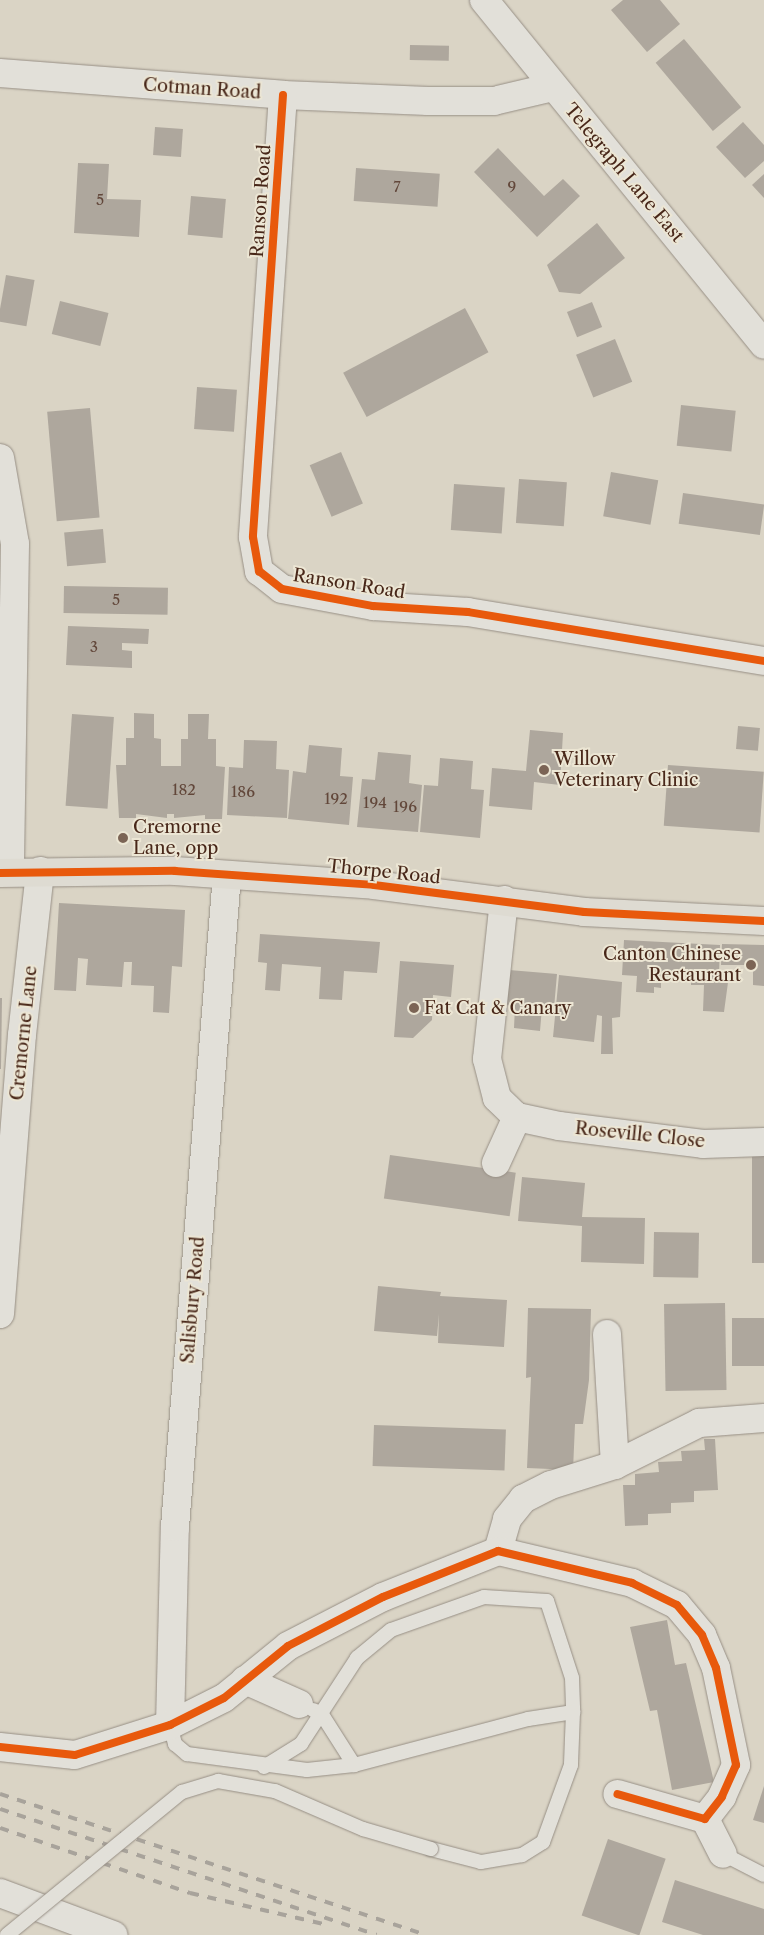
<!DOCTYPE html>
<html>
<head>
<meta charset="utf-8">
<style>
  body { margin:0 }
  #map { position:relative; width:764px; height:1935px; overflow:hidden; background:#dad4c5; font-family:"Libre Caslon Text",serif }
  div>[style] { position:absolute }
  [style*='--x'] { left:calc(var(--x)*1px); top:calc(var(--y)*1px); width:calc(var(--w)*1px); rotate:calc(var(--a)*1deg) }
  .building>* { inset:0; background:#aea79d; transform-origin:0 0 }
  .roads { filter:drop-shadow(0 0 1px #978f85) drop-shadow(0 0 1px #978f85) }
  .service>* { height:14px; margin:-7px; padding:0 7px; transform-origin:7px; border-radius:7px; background:#e2e0d9 }
  .minor>* { height:28px; margin:-14px; padding:0 14px; transform-origin:14px; border-radius:14px; background:#e2e0d9 }
  .primary>* { height:28px; margin:-14px; padding:0 14px; transform-origin:14px; border-radius:14px; background:#dedbd2 }
  .rail>* { height:4px; margin-top:-2px; transform-origin:0; background:repeating-linear-gradient(90deg,#a8a39b 0 9px,transparent 0 18px) }
  .bridges { filter:drop-shadow(0 0 1px #978f85) drop-shadow(0 0 1px #978f85) }
  .service-bridge>* { height:14px; margin:-7px; padding:0 7px; transform-origin:7px; border-radius:7px; background:#e2e0d9 }
  .cycleway>* { height:8px; margin:-4px; padding:0 4px; transform-origin:4px; border-radius:4px; background:#e8590c }
  .dots>* { width:14px; height:14px; translate:-50% -50%; box-sizing:border-box; border:2px solid #ece6d4; border-radius:50% }
  span { translate:-50% -50%; white-space:nowrap; text-align:center; line-height:1.15; -webkit-text-stroke:4px #ece6d4; paint-order:stroke }
  .number-label { font-size:15px; color:#62473a }
  .number-label span { -webkit-text-stroke-width:0 }
  .street-label { font-size:18px; color:#482719 }
  .poi-label { font-size:18px; color:#482719 }
  .left { translate:0 -50%; text-align:left }
  .right { translate:-100% -50%; text-align:right }
</style>
</head>
<body>
<div id="map">
  <div class="building">
    <div style="clip-path:polygon(623px 0,660px 0,680px 24px,647px 52px,611px 10px)"></div>
    <div style="left:684px;top:39px;width:89px;height:37px;rotate:50deg"></div>
    <div style="left:410px;top:45px;width:39px;height:15px;rotate:1deg"></div>
    <div style="clip-path:polygon(743px 122px,764px 145px,764px 161px,745px 178px,716px 147px)"></div>
    <div style="left:155px;top:127px;width:28px;height:28px;rotate:4deg"></div>
    <div style="clip-path:polygon(498px 148px,544px 196px,563px 179px,580px 196px,537px 237px,474px 172px)"></div>
    <div style="clip-path:polygon(78px 163px,109px 164px,107px 199px,141px 200px,139px 237px,74px 233px)"></div>
    <div style="left:356px;top:168px;width:84px;height:33px;rotate:4deg"></div>
    <div style="clip-path:polygon(764px 174px,764px 198px,752px 185px)"></div>
    <div style="left:191px;top:196px;width:35px;height:39px;rotate:5deg"></div>
    <div style="clip-path:polygon(597px 223px,625px 258px,580px 294px,559px 292px,547px 265px)"></div>
    <div style="left:6px;top:275px;width:29px;height:47px;rotate:10deg"></div>
    <div style="left:60px;top:301px;width:50px;height:34px;rotate:14deg"></div>
    <div style="left:592px;top:302px;width:27px;height:27px;rotate:68deg"></div>
    <div style="left:465px;top:308px;width:50px;height:138px;rotate:62deg"></div>
    <div style="left:615px;top:339px;width:46px;height:42px;rotate:68deg"></div>
    <div style="left:197px;top:387px;width:40px;height:42px;rotate:4deg"></div>
    <div style="left:681px;top:405px;width:55px;height:41px;rotate:6deg"></div>
    <div style="left:90px;top:408px;width:110px;height:43px;rotate:85deg"></div>
    <div style="left:341px;top:452px;width:56px;height:34px;rotate:67deg"></div>
    <div style="left:611px;top:472px;width:48px;height:45px;rotate:10deg"></div>
    <div style="left:519px;top:479px;width:48px;height:44px;rotate:4deg"></div>
    <div style="left:454px;top:484px;width:51px;height:46px;rotate:4deg"></div>
    <div style="left:683px;top:493px;width:82px;height:31px;rotate:8deg"></div>
    <div style="left:103px;top:529px;width:34px;height:39px;rotate:85deg"></div>
    <div style="left:64px;top:586px;width:104px;height:27px;rotate:1deg"></div>
    <div style="clip-path:polygon(68px 626px,149px 629px,148px 644px,122px 643px,122px 650px,132px 651px,132px 668px,66px 665px)"></div>
    <div style="clip-path:polygon(134px 713px,154px 714px,154px 738px,161px 739px,161px 766px,181px 766px,181px 739px,188px 739px,188px 714px,209px 714px,208px 739px,216px 739px,216px 766px,225px 767px,222px 819px,205px 819px,205px 815px,174px 818px,174px 814px,167px 814px,167px 818px,136px 814px,136px 818px,119px 818px,116px 765px,126px 765px,126px 738px,134px 738px)"></div>
    <div style="left:72px;top:714px;width:42px;height:92px;rotate:4deg"></div>
    <div style="left:738px;top:726px;width:22px;height:23px;rotate:5deg"></div>
    <div style="clip-path:polygon(530px 730px,563px 733px,560px 785px,534px 782px,532px 810px,489px 806px,492px 768px,526px 771px)"></div>
    <div style="clip-path:polygon(244px 740px,277px 741px,276px 769px,289px 770px,287px 818px,227px 815px,229px 767px,243px 768px)"></div>
    <div style="clip-path:polygon(309px 745px,342px 748px,340px 776px,353px 777px,349px 825px,288px 819px,293px 771px,306px 773px)"></div>
    <div style="clip-path:polygon(378px 752px,411px 755px,409px 783px,422px 785px,418px 832px,357px 827px,362px 779px,375px 780px)"></div>
    <div style="clip-path:polygon(440px 758px,473px 761px,471px 789px,484px 790px,480px 838px,420px 832px,424px 785px,438px 786px)"></div>
    <div style="left:668px;top:765px;width:96px;height:61px;rotate:4deg"></div>
    <div style="clip-path:polygon(59px 903px,185px 910px,182px 967px,172px 966px,169px 1013px,153px 1012px,154px 986px,131px 985px,132px 962px,124px 962px,122px 987px,86px 985px,88px 959px,78px 958px,76px 991px,54px 990px)"></div>
    <div style="clip-path:polygon(260px 934px,380px 942px,377px 973px,344px 971px,342px 1000px,319px 999px,321px 967px,282px 964px,280px 991px,265px 990px,267px 963px,258px 962px)"></div>
    <div style="clip-path:polygon(624px 940px,720px 945px,719px 974px,729px 975px,724px 1012px,703px 1011px,704px 985px,691px 985px,691px 978px,661px 977px,661px 988px,654px 987px,654px 993px,636px 992px,637px 976px,622px 975px)"></div>
    <div style="clip-path:polygon(722px 944px,764px 945px,764px 986px,753px 985px,753px 965px,721px 965px)"></div>
    <div style="clip-path:polygon(400px 961px,454px 965px,451px 997px,433px 995px,432px 1020px,413px 1038px,394px 1037px)"></div>
    <div style="clip-path:polygon(509px 970px,557px 974px,554px 1008px,542px 1007px,540px 1031px,514px 1028px,515px 1006px,506px 1005px)"></div>
    <div style="clip-path:polygon(559px 975px,622px 982px,620px 1017px,612px 1018px,613px 1054px,601px 1054px,602px 1016px,597px 1015px,594px 1042px,553px 1037px)"></div>
    <div style="clip-path:polygon(0 998px,2px 998px,1px 1069px,0 1069px)"></div>
    <div style="left:752px;top:1151px;width:12px;height:112px"></div>
    <div style="left:390px;top:1155px;width:127px;height:44px;rotate:8deg"></div>
    <div style="clip-path:polygon(522px 1177px,585px 1183px,582px 1217px,645px 1218px,644px 1264px,581px 1262px,582px 1226px,518px 1221px)"></div>
    <div style="left:654px;top:1232px;width:45px;height:45px;rotate:1deg"></div>
    <div style="clip-path:polygon(378px 1286px,441px 1292px,440px 1296px,507px 1300px,504px 1347px,438px 1343px,439px 1314px,437px 1336px,374px 1331px)"></div>
    <div style="left:725px;top:1303px;width:87px;height:61px;rotate:89deg"></div>
    <div style="clip-path:polygon(528px 1308px,591px 1309px,589px 1380px,583px 1424px,575px 1424px,573px 1470px,527px 1468px,531px 1377px,526px 1378px)"></div>
    <div style="left:764px;top:1318px;width:48px;height:32px;rotate:90deg"></div>
    <div style="left:374px;top:1425px;width:132px;height:41px;rotate:2deg"></div>
    <div style="clip-path:polygon(704px 1439px,715px 1439px,718px 1490px,694px 1491px,694px 1502px,671px 1503px,671px 1513px,648px 1514px,648px 1525px,625px 1526px,623px 1485px,635px 1485px,635px 1474px,659px 1472px,658px 1462px,682px 1461px,681px 1451px,705px 1450px)"></div>
    <div style="clip-path:polygon(667px 1620px,675px 1665px,686px 1663px,714px 1782px,672px 1790px,657px 1710px,650px 1711px,630px 1627px)"></div>
    <div style="clip-path:polygon(764px 1786px,764px 1823px,753px 1820px)"></div>
    <div style="left:608px;top:1839px;width:61px;height:81px;rotate:19deg"></div>
    <div style="clip-path:polygon(675px 1880px,764px 1909px,764px 1935px,703px 1935px,662px 1922px)"></div>
  </div>
  <div class="roads">
    <div class="service">
      <div style="--x:313;--y:1710;--w:9;--a:21"></div>
      <div style="--x:321;--y:1713;--w:62;--a:57.6"></div>
      <div style="--x:170;--y:1725;--w:20;--a:75"></div>
      <div style="--x:175;--y:1744;--w:16;--a:40"></div>
      <div style="--x:187;--y:1754;--w:121;--a:7.6"></div>
      <div style="--x:307;--y:1770;--w:47;--a:-6.1"></div>
      <div style="--x:354;--y:1765;--w:180;--a:-14.8"></div>
      <div style="--x:528;--y:1719;--w:46;--a:-8.8"></div>
      <div style="--x:264;--y:1767;--w:44;--a:-31.9"></div>
      <div style="--x:301;--y:1744;--w:103;--a:-56.9"></div>
      <div style="--x:357;--y:1658;--w:44;--a:-39.5"></div>
      <div style="--x:391;--y:1630;--w:99;--a:-19.5"></div>
      <div style="--x:484;--y:1597;--w:63;--a:3.6"></div>
      <div style="--x:547;--y:1601;--w:81;--a:72"></div>
      <div style="--x:572;--y:1678;--w:34;--a:88"></div>
      <div style="--x:573;--y:1712;--w:53;--a:92.2"></div>
      <div style="--x:571;--y:1765;--w:82;--a:110"></div>
      <div style="--x:543;--y:1842;--w:25;--a:148"></div>
      <div style="--x:522;--y:1855;--w:42;--a:170.3"></div>
      <div style="--x:481;--y:1862;--w:52;--a:-165.4"></div>
      <div style="--x:723;--y:1854;--w:46;--a:27.1"></div>
    </div>
    <div class="minor">
      <div style="--x:484;--y:0;--w:444;--a:50.9"></div>
      <div style="--x:0;--y:73;--w:284;--a:4.4"></div>
      <div style="--x:283;--y:95;--w:145;--a:2.4"></div>
      <div style="--x:428;--y:101;--w:66;--a:0"></div>
      <div style="--x:494;--y:101;--w:61;--a:-13.3"></div>
      <div style="--x:283;--y:95;--w:443;--a:93.9"></div>
      <div style="--x:253;--y:537;--w:35;--a:80"></div>
      <div style="--x:259;--y:571;--w:29;--a:38"></div>
      <div style="--x:282;--y:589;--w:93;--a:10.6"></div>
      <div style="--x:373;--y:606;--w:95;--a:3.6"></div>
      <div style="--x:468;--y:612;--w:300;--a:9.4"></div>
      <div style="--x:0;--y:458;--w:87;--a:80.1"></div>
      <div style="--x:15;--y:544;--w:327;--a:90.9"></div>
      <div style="--x:504;--y:900;--w:160;--a:96.1"></div>
      <div style="--x:487;--y:1059;--w:40;--a:75.6"></div>
      <div style="--x:497;--y:1098;--w:28;--a:44"></div>
      <div style="--x:517;--y:1117;--w:43;--a:12.1"></div>
      <div style="--x:559;--y:1126;--w:145;--a:7.1"></div>
      <div style="--x:703;--y:1144;--w:61;--a:-1.9"></div>
      <div style="--x:496;--y:1163;--w:51;--a:-65.5"></div>
      <div style="--x:0;--y:1314;--w:280;--a:-85.5"></div>
      <div style="--x:22;--y:1035;--w:165;--a:-83.7"></div>
      <div style="--x:607;--y:1334;--w:131;--a:86.5"></div>
      <div style="--x:498;--y:1551;--w:33;--a:-74"></div>
      <div style="--x:507;--y:1519;--w:26;--a:-51"></div>
      <div style="--x:523;--y:1499;--w:31;--a:-27"></div>
      <div style="--x:551;--y:1485;--w:67;--a:-17.4"></div>
      <div style="--x:615;--y:1465;--w:94;--a:-26.6"></div>
      <div style="--x:699;--y:1423;--w:65;--a:-4.4"></div>
      <div style="--x:245;--y:1680;--w:59;--a:24"></div>
      <div style="--x:170;--y:1725;--w:198;--a:-88.6"></div>
      <div style="--x:175;--y:1527;--w:654;--a:-85.44"></div>
      <div style="--x:0;--y:1747;--w:75;--a:6.1"></div>
      <div style="--x:75;--y:1755;--w:100;--a:-17.5"></div>
      <div style="--x:170;--y:1725;--w:60;--a:-26.6"></div>
      <div style="--x:224;--y:1698;--w:82;--a:-39.1"></div>
      <div style="--x:288;--y:1646;--w:107;--a:-27.3"></div>
      <div style="--x:383;--y:1597;--w:124;--a:-21.8"></div>
      <div style="--x:498;--y:1551;--w:138;--a:13.4"></div>
      <div style="--x:632;--y:1583;--w:50;--a:26.1"></div>
      <div style="--x:677;--y:1605;--w:39;--a:50"></div>
      <div style="--x:702;--y:1635;--w:36;--a:67"></div>
      <div style="--x:716;--y:1668;--w:99;--a:78.3"></div>
      <div style="--x:736;--y:1765;--w:35;--a:114"></div>
      <div style="--x:722;--y:1797;--w:28;--a:128"></div>
      <div style="--x:705;--y:1819;--w:91;--a:-164.1"></div>
      <div style="--x:705;--y:1819;--w:39;--a:63"></div>
      <div style="--x:0;--y:1893;--w:121;--a:20.4"></div>
    </div>
    <div class="primary">
      <div style="--x:0;--y:873;--w:175;--a:-0.7"></div>
      <div style="--x:175;--y:871;--w:199;--a:4"></div>
      <div style="--x:374;--y:885;--w:212;--a:7.3"></div>
      <div style="--x:584;--y:912;--w:180;--a:2.9"></div>
    </div>
  </div>
  <div class="rail">
    <div style="--x:0;--y:1794;--w:450;--a:18.3"></div>
    <div style="--x:0;--y:1809;--w:397;--a:18.5"></div>
    <div style="--x:0;--y:1828;--w:201;--a:18.9"></div>
    <div style="--x:190;--y:1893;--w:137;--a:13.1"></div>
  </div>
  <div class="bridges">
    <div class="service-bridge">
      <div style="--x:7;--y:1935;--w:226;--a:-39.3"></div>
      <div style="--x:182;--y:1792;--w:38;--a:-17"></div>
      <div style="--x:218;--y:1781;--w:58;--a:10"></div>
      <div style="--x:275;--y:1791;--w:96;--a:23.4"></div>
      <div style="--x:363;--y:1829;--w:71;--a:16.4"></div>
    </div>
  </div>
  <div class="cycleway">
    <div style="--x:283;--y:95;--w:443;--a:93.9"></div>
    <div style="--x:253;--y:537;--w:35;--a:80"></div>
    <div style="--x:259;--y:571;--w:29;--a:38"></div>
    <div style="--x:282;--y:589;--w:93;--a:10.6"></div>
    <div style="--x:373;--y:606;--w:95;--a:3.6"></div>
    <div style="--x:468;--y:612;--w:300;--a:9.4"></div>
    <div style="--x:0;--y:873;--w:175;--a:-0.7"></div>
    <div style="--x:175;--y:871;--w:199;--a:4"></div>
    <div style="--x:374;--y:885;--w:212;--a:7.3"></div>
    <div style="--x:584;--y:912;--w:180;--a:2.9"></div>
    <div style="--x:0;--y:1747;--w:75;--a:6.1"></div>
    <div style="--x:75;--y:1755;--w:100;--a:-17.5"></div>
    <div style="--x:170;--y:1725;--w:60;--a:-26.6"></div>
    <div style="--x:224;--y:1698;--w:82;--a:-39.1"></div>
    <div style="--x:288;--y:1646;--w:107;--a:-27.3"></div>
    <div style="--x:383;--y:1597;--w:124;--a:-21.8"></div>
    <div style="--x:498;--y:1551;--w:138;--a:13.4"></div>
    <div style="--x:632;--y:1583;--w:50;--a:26.1"></div>
    <div style="--x:677;--y:1605;--w:39;--a:50"></div>
    <div style="--x:702;--y:1635;--w:36;--a:67"></div>
    <div style="--x:716;--y:1668;--w:99;--a:78.3"></div>
    <div style="--x:736;--y:1765;--w:35;--a:114"></div>
    <div style="--x:722;--y:1797;--w:28;--a:128"></div>
    <div style="--x:705;--y:1819;--w:91;--a:-164.1"></div>
  </div>
  <div class="dots">
    <div style="left:544px;top:770px;background:#7b6455"></div>
    <div style="left:123px;top:838px;background:#7b6455"></div>
    <div style="left:751px;top:965px;background:#7b6455"></div>
    <div style="left:414px;top:1008px;background:#7b6455"></div>
  </div>
  <div class="number-label">
    <span style="left:397px;top:187px">7</span>
    <span style="left:512px;top:187px">9</span>
    <span style="left:100px;top:200px">5</span>
    <span style="left:116px;top:600px">5</span>
    <span style="left:94px;top:647px">3</span>
    <span style="left:184px;top:790px">182</span>
    <span style="left:243px;top:792px">186</span>
    <span style="left:336px;top:799px">192</span>
    <span style="left:375px;top:803px">194</span>
    <span style="left:405px;top:807px">196</span>
  </div>
  <div class="street-label">
    <span style="left:202px;top:89px;rotate:4deg">Cotman Road</span>
    <span style="left:624px;top:173px;rotate:50deg">Telegraph Lane East</span>
    <span style="left:261px;top:201px;rotate:-86deg">Ranson Road</span>
    <span style="left:349px;top:584px;rotate:9deg">Ranson Road</span>
    <span style="left:384px;top:872px;rotate:6deg">Thorpe Road</span>
    <span style="left:24px;top:1033px;rotate:-84deg">Cremorne Lane</span>
    <span style="left:640px;top:1135px;rotate:6deg">Roseville Close</span>
    <span style="left:193px;top:1300px;rotate:-85deg">Salisbury Road</span>
  </div>
  <div class="poi-label">
    <span class="left" style="left:554px;top:770px">Willow<br>Veterinary Clinic</span>
    <span class="left" style="left:133px;top:838px">Cremorne<br>Lane, opp</span>
    <span class="right" style="left:741px;top:965px">Canton Chinese<br>Restaurant</span>
    <span class="left" style="left:424px;top:1008px">Fat Cat &amp; Canary</span>
  </div>
</div>
</body>
</html>
